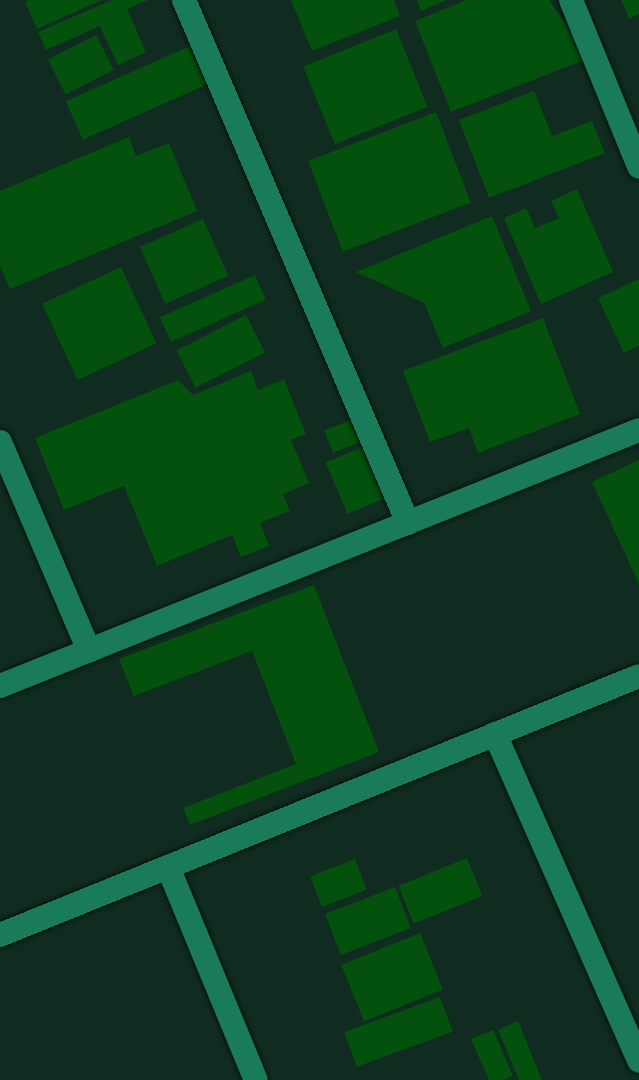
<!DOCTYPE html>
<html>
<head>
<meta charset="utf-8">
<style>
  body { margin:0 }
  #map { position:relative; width:639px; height:1080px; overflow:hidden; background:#102c20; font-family:Montserrat,sans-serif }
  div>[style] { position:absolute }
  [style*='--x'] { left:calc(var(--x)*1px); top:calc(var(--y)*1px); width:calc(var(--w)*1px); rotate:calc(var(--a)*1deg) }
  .building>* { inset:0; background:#03510d; transform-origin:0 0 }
  .roads { filter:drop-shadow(0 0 2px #00140a) drop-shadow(0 0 2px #00140a) }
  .street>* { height:24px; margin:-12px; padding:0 12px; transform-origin:12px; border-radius:12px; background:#197b59 }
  span { translate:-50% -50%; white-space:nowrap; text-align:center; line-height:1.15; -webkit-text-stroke:7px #062217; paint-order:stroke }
</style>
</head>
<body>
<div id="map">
  <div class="building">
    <div style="clip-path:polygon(29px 0,102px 0,37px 29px,25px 2px)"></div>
    <div style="clip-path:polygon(112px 0,148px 0,127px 9px,146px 52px,118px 65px,100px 26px,46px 50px,38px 32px)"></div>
    <div style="clip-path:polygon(291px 0,394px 0,400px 16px,312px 51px)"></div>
    <div style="clip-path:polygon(417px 0,447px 0,421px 11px)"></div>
    <div style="clip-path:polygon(467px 0,549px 0,574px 36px,584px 60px,451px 112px,415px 21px)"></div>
    <div style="clip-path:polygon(621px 0,639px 0,639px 14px,629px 19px)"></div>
    <div style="left:396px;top:29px;width:84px;height:100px;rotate:68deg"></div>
    <div style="left:96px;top:35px;width:39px;height:54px;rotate:63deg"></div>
    <div style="left:190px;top:46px;width:42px;height:136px;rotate:66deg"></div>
    <div style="clip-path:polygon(534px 91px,552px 136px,592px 121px,605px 153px,489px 198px,459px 120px)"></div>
    <div style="left:436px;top:112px;width:97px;height:137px;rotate:69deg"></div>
    <div style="clip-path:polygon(129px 137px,136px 156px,169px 143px,197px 211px,10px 289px,0 266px,0 191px)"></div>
    <div style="clip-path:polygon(577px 189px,613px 272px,541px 304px,504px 218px,526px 208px,535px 228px,559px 218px,551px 201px)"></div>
    <div style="clip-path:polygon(492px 216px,531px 311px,443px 348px,424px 303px,356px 272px)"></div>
    <div style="left:203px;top:219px;width:62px;height:69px;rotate:66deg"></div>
    <div style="left:121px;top:267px;width:84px;height:87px;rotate:65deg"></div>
    <div style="left:255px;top:275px;width:27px;height:104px;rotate:66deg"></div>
    <div style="clip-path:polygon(639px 279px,639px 346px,624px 353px,598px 298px)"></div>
    <div style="left:246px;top:315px;width:42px;height:78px;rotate:63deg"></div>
    <div style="clip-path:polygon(543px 318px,580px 414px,478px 453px,469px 428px,430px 442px,403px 371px)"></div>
    <div style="clip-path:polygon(251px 371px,258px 390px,284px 379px,306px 434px,291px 440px,309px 483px,283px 494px,290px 511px,260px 523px,269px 546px,241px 557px,232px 535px,157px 566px,124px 486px,64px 510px,35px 438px,178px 380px,193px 395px)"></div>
    <div style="left:353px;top:419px;width:24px;height:31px;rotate:68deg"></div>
    <div style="left:367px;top:445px;width:56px;height:45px;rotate:67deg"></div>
    <div style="clip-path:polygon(639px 460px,639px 584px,592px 482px)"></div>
    <div style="clip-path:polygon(314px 585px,379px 752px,190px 825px,183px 808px,296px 764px,252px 651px,134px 696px,119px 659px)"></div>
    <div style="left:467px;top:858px;width:41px;height:74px;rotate:68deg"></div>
    <div style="left:355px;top:859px;width:33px;height:48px;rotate:69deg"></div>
    <div style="left:395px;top:887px;width:44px;height:75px;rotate:69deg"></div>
    <div style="left:420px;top:933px;width:61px;height:85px;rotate:68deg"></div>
    <div style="left:440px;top:997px;width:37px;height:102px;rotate:70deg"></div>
    <div style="clip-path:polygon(518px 1021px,542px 1080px,519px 1080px,498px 1030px)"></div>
    <div style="clip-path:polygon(493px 1030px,513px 1076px,504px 1080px,489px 1080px,471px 1039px)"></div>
  </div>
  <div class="roads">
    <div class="street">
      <div style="--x:184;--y:0;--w:569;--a:66.81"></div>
      <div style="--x:571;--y:0;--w:180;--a:67.8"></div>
      <div style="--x:0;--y:442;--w:227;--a:66.9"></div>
      <div style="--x:0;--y:686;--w:688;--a:-21.83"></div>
      <div style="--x:495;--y:734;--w:357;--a:66.2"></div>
      <div style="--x:168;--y:867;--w:230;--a:67.6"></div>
      <div style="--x:0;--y:935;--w:689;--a:-22.06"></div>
    </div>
  </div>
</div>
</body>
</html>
